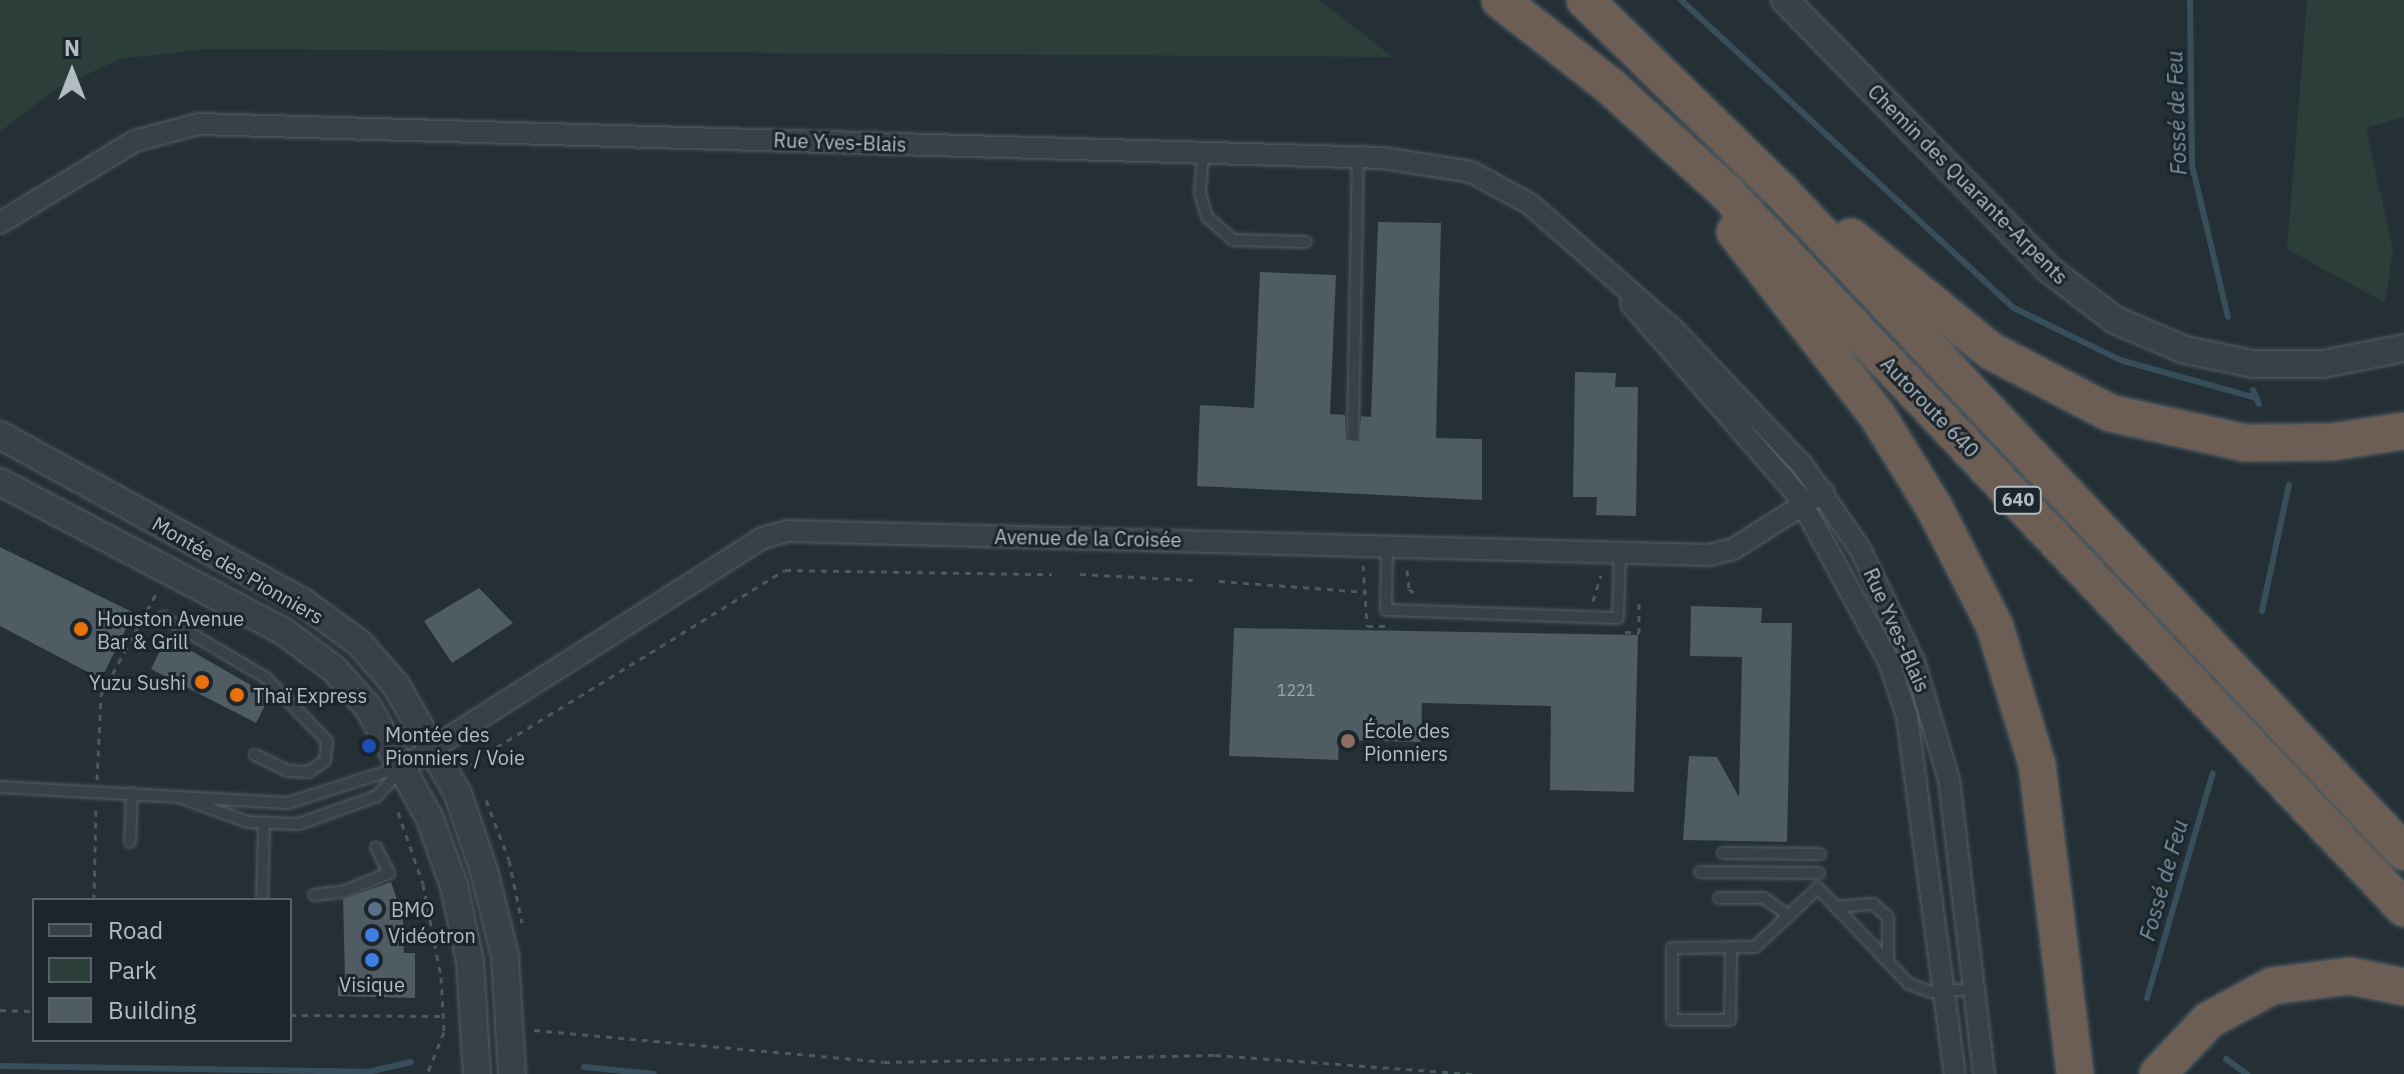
<!DOCTYPE html>
<html>
<head>
<meta charset="utf-8">
<style>
  body { margin:0 }
  #map { position:relative; width:2404px; height:1074px; overflow:hidden; background:#242f36; font-family:"IBM Plex Sans",sans-serif }
  div>[style] { position:absolute }
  [style*='--x'] { left:calc(var(--x)*1px); top:calc(var(--y)*1px); width:calc(var(--w)*1px); rotate:calc(var(--a)*1deg) }
  .green>* { inset:0; background:#2b3e39 }
  .stream>* { height:6px; margin:-3px; padding:0 3px; transform-origin:3px; border-radius:3px; background:#394e5b }
  .building>* { inset:0; background:#4f5c64 }
  .path>* { height:3px; margin-top:-1.5px; transform-origin:0; background:repeating-linear-gradient(90deg,#4a5a59 0 6px,transparent 0 12px) }
  .roads { filter:drop-shadow(0 0 2px #555e64) drop-shadow(0 0 2px #555e64) }
  .service>* { height:10px; margin:-5px; padding:0 5px; transform-origin:5px; border-radius:5px; background:#374147 }
  .minor>* { height:20px; margin:-10px; padding:0 10px; transform-origin:10px; border-radius:10px; background:#374147 }
  .tertiary>* { height:26px; margin:-13px; padding:0 13px; transform-origin:13px; border-radius:13px; background:#374147 }
  .motorway>* { height:36px; margin:-18px; padding:0 18px; transform-origin:18px; border-radius:18px; background:#6c5e55 }
  .dots>* { width:22px; height:22px; translate:-50% -50%; box-sizing:border-box; border:4px solid #1c252b; border-radius:50% }
  span { translate:-50% -50%; white-space:nowrap; text-align:center; line-height:1.15; -webkit-text-stroke:6px #1c252b; paint-order:stroke }
  .number-label { font-size:16px; color:#99a4ab }
  .number-label span { -webkit-text-stroke-width:0 }
  .shield-label span { padding:2px 6px; background:#1c252b; border:2px solid; border-radius:6px; -webkit-text-stroke-width:0 }
  .shield-label { font-size:18px; color:#b2bcc3; font-weight:700 }
  .street-label { font-size:20px; color:#b2bcc3 }
  .poi-label { font-size:20px; color:#b2bcc3 }
  .left { translate:0 -50%; text-align:left }
  .right { translate:-100% -50%; text-align:right }
  .water-label { font-size:22px; color:#7692a3; font-style:italic }
  .legend { position:absolute; left:32px; top:898px; width:260px; height:144px; box-sizing:border-box; background:#1c252b; border:2px solid #586168; margin:0; padding:10px 14px; list-style:none; font-size:24px; color:#b2bcc3 }
  .legend li { display:flex; align-items:center; gap:16px; height:40px }
  .legend b { width:40px; border:2px solid #586168 }
  .north { position:absolute; left:32px; top:32px; width:80px; height:80px; -webkit-text-stroke:6px #1c252b; paint-order:stroke; rotate:0deg; font-size:22px; font-weight:700; line-height:32px; text-align:center; color:#b2bcc3 }
  .north::after { content:''; display:block; margin:auto; width:28px; height:36px; background:#b2bcc3; clip-path:polygon(50% 0,100% 100%,50% 72%,0 100%) }
</style>
</head>
<body>
<div id="map">
  <div class="green">
    <div style="clip-path:polygon(0 0,1319px 0,1393px 57px,205px 49px,120px 59px,56px 89px,0 132px)"></div>
    <div style="clip-path:polygon(2307px 0,2404px 0,2404px 117px,2366px 128px,2393px 250px,2385px 303px,2287px 249px)"></div>
  </div>
  <div class="stream">
    <div style="--x:1681;--y:0;--w:454;--a:42.8"></div>
    <div style="--x:2014;--y:308;--w:118;--a:26.1"></div>
    <div style="--x:2120;--y:360;--w:141;--a:15.6"></div>
    <div style="--x:2190;--y:0;--w:165;--a:89.3"></div>
    <div style="--x:2192;--y:165;--w:156;--a:76.7"></div>
    <div style="--x:2253;--y:390;--w:15;--a:67"></div>
    <div style="--x:2262;--y:611;--w:129;--a:-77.9"></div>
    <div style="--x:2147;--y:998;--w:234;--a:-73.7"></div>
    <div style="--x:2226;--y:1059;--w:26;--a:36"></div>
    <div style="--x:0;--y:1066;--w:368;--a:0.9"></div>
    <div style="--x:368;--y:1072;--w:44;--a:-13.1"></div>
    <div style="--x:584;--y:1067;--w:70;--a:5.7"></div>
  </div>
  <div class="building">
    <div style="clip-path:polygon(1378px 222px,1441px 223px,1436px 438px,1482px 439px,1482px 500px,1197px 486px,1200px 405px,1254px 408px,1260px 272px,1336px 275px,1330px 414px,1345px 415px,1346px 440px,1359px 441px,1361px 416px,1371px 417px)"></div>
    <div style="clip-path:polygon(1575px 372px,1616px 373px,1615px 387px,1638px 387px,1636px 516px,1596px 515px,1597px 497px,1573px 497px)"></div>
    <div style="clip-path:polygon(0 547px,134px 613px,101px 679px,0 626px)"></div>
    <div style="clip-path:polygon(479px 588px,513px 623px,452px 663px,424px 621px)"></div>
    <div style="clip-path:polygon(1691px 606px,1762px 608px,1761px 623px,1792px 623px,1787px 842px,1683px 840px,1689px 756px,1717px 757px,1739px 797px,1742px 657px,1690px 656px)"></div>
    <div style="clip-path:polygon(1234px 628px,1638px 635px,1634px 792px,1550px 790px,1551px 706px,1422px 703px,1421px 742px,1339px 740px,1338px 760px,1229px 756px)"></div>
    <div style="clip-path:polygon(167px 637px,270px 696px,256px 723px,151px 669px)"></div>
    <div style="clip-path:polygon(391px 882px,403px 917px,404px 953px,415px 953px,415px 998px,338px 996px,338px 977px,345px 977px,343px 899px)"></div>
  </div>
  <div class="path">
    <div style="--x:1363;--y:565;--w:61;--a:86.2"></div>
    <div style="--x:1367;--y:626;--w:19;--a:0"></div>
    <div style="--x:1407;--y:570;--w:19;--a:84"></div>
    <div style="--x:1409;--y:589;--w:11;--a:38"></div>
    <div style="--x:1080;--y:574;--w:113;--a:3"></div>
    <div style="--x:1219;--y:581;--w:148;--a:4.3"></div>
    <div style="--x:1593;--y:601;--w:27;--a:-73"></div>
    <div style="--x:1625;--y:632;--w:14;--a:4"></div>
    <div style="--x:1639;--y:633;--w:31;--a:-90"></div>
    <div style="--x:466;--y:766;--w:374;--a:-31.6"></div>
    <div style="--x:785;--y:570;--w:267;--a:0.9"></div>
    <div style="--x:97;--y:780;--w:85;--a:-87.3"></div>
    <div style="--x:101;--y:695;--w:119;--a:-61.5"></div>
    <div style="--x:486;--y:800;--w:64;--a:69"></div>
    <div style="--x:509;--y:860;--w:64;--a:78.3"></div>
    <div style="--x:398;--y:812;--w:76;--a:70.9"></div>
    <div style="--x:423;--y:884;--w:95;--a:79"></div>
    <div style="--x:441;--y:977;--w:55;--a:86.9"></div>
    <div style="--x:444;--y:1032;--w:45;--a:112"></div>
    <div style="--x:94;--y:900;--w:93;--a:-88.8"></div>
    <div style="--x:0;--y:1010;--w:34;--a:2"></div>
    <div style="--x:290;--y:1015;--w:152;--a:0.4"></div>
    <div style="--x:534;--y:1030;--w:351;--a:5.2"></div>
    <div style="--x:884;--y:1062;--w:331;--a:-1.2"></div>
    <div style="--x:1215;--y:1055;--w:258;--a:4.2"></div>
  </div>
  <div class="roads">
    <div class="service">
      <div style="--x:1203;--y:152;--w:41;--a:94.2"></div>
      <div style="--x:1200;--y:193;--w:25;--a:74"></div>
      <div style="--x:1207;--y:217;--w:35;--a:41"></div>
      <div style="--x:1233;--y:240;--w:73;--a:1.6"></div>
      <div style="--x:1353;--y:436;--w:279;--a:-89"></div>
      <div style="--x:1387;--y:545;--w:65;--a:90.9"></div>
      <div style="--x:1386;--y:610;--w:232;--a:2"></div>
      <div style="--x:1618;--y:618;--w:64;--a:-88.2"></div>
      <div style="--x:163;--y:617;--w:120;--a:30.6"></div>
      <div style="--x:266;--y:678;--w:88;--a:45.9"></div>
      <div style="--x:327;--y:741;--w:20;--a:96"></div>
      <div style="--x:325;--y:761;--w:20;--a:147"></div>
      <div style="--x:308;--y:772;--w:20;--a:-177"></div>
      <div style="--x:288;--y:771;--w:37;--a:-154"></div>
      <div style="--x:0;--y:787;--w:288;--a:3.2"></div>
      <div style="--x:288;--y:803;--w:119;--a:-17.7"></div>
      <div style="--x:179;--y:797;--w:73;--a:19.9"></div>
      <div style="--x:248;--y:822;--w:51;--a:2.2"></div>
      <div style="--x:299;--y:824;--w:83;--a:-19.7"></div>
      <div style="--x:377;--y:796;--w:38;--a:-48"></div>
      <div style="--x:130;--y:842;--w:49;--a:-87.7"></div>
      <div style="--x:1723;--y:853;--w:97;--a:0.6"></div>
      <div style="--x:1700;--y:872;--w:119;--a:0.5"></div>
      <div style="--x:314;--y:895;--w:31;--a:-7"></div>
      <div style="--x:345;--y:891;--w:48;--a:-22.2"></div>
      <div style="--x:389;--y:873;--w:29;--a:-117"></div>
      <div style="--x:1719;--y:898;--w:45;--a:0"></div>
      <div style="--x:1764;--y:898;--w:31;--a:36"></div>
      <div style="--x:262;--y:900;--w:78;--a:-88.5"></div>
      <div style="--x:1835;--y:907;--w:38;--a:-5"></div>
      <div style="--x:1873;--y:904;--w:20;--a:41"></div>
      <div style="--x:1888;--y:917;--w:41;--a:90"></div>
      <div style="--x:1731;--y:949;--w:71;--a:90.8"></div>
      <div style="--x:1730;--y:1020;--w:58;--a:180"></div>
      <div style="--x:1672;--y:1020;--w:72;--a:-90"></div>
      <div style="--x:1672;--y:948;--w:83;--a:-0.7"></div>
      <div style="--x:1755;--y:947;--w:86;--a:-43.1"></div>
      <div style="--x:1818;--y:888;--w:132;--a:46.5"></div>
      <div style="--x:1909;--y:984;--w:23;--a:20"></div>
      <div style="--x:1931;--y:992;--w:43;--a:-4"></div>
    </div>
    <div class="minor">
      <div style="--x:0;--y:223;--w:158;--a:-31.3"></div>
      <div style="--x:135;--y:141;--w:65;--a:-15.1"></div>
      <div style="--x:198;--y:124;--w:1185;--a:1.64"></div>
      <div style="--x:1383;--y:158;--w:89;--a:9"></div>
      <div style="--x:1471;--y:172;--w:67;--a:28.5"></div>
      <div style="--x:1530;--y:204;--w:190;--a:41.2"></div>
      <div style="--x:1673;--y:329;--w:189;--a:46.5"></div>
      <div style="--x:1803;--y:466;--w:101;--a:55.5"></div>
      <div style="--x:1860;--y:549;--w:124;--a:64.3"></div>
      <div style="--x:1914;--y:661;--w:124;--a:73.6"></div>
      <div style="--x:1949;--y:780;--w:296;--a:83.2"></div>
      <div style="--x:1631;--y:304;--w:252;--a:48.9"></div>
      <div style="--x:1797;--y:494;--w:192;--a:61.3"></div>
      <div style="--x:1889;--y:662;--w:57;--a:71.6"></div>
      <div style="--x:1907;--y:716;--w:361;--a:82.4"></div>
      <div style="--x:403;--y:767;--w:426;--a:-32.5"></div>
      <div style="--x:762;--y:538;--w:27;--a:-15"></div>
      <div style="--x:788;--y:531;--w:921;--a:1.49"></div>
      <div style="--x:1709;--y:555;--w:25;--a:-14"></div>
      <div style="--x:1733;--y:549;--w:107;--a:-32.3"></div>
    </div>
    <div class="tertiary">
      <div style="--x:1785;--y:0;--w:375;--a:45.6"></div>
      <div style="--x:2047;--y:268;--w:86;--a:37.4"></div>
      <div style="--x:2115;--y:320;--w:76;--a:23.2"></div>
      <div style="--x:2185;--y:350;--w:69;--a:11.6"></div>
      <div style="--x:2253;--y:364;--w:70;--a:0"></div>
      <div style="--x:2323;--y:364;--w:83;--a:-11.2"></div>
      <div style="--x:0;--y:435;--w:346;--a:28.9"></div>
      <div style="--x:303;--y:602;--w:69;--a:36.2"></div>
      <div style="--x:359;--y:643;--w:56;--a:48.6"></div>
      <div style="--x:396;--y:685;--w:125;--a:60.4"></div>
      <div style="--x:458;--y:794;--w:81;--a:71.3"></div>
      <div style="--x:484;--y:871;--w:88;--a:76.1"></div>
      <div style="--x:505;--y:956;--w:118;--a:86.6"></div>
      <div style="--x:0;--y:482;--w:320;--a:27.8"></div>
      <div style="--x:283;--y:631;--w:64;--a:36.7"></div>
      <div style="--x:334;--y:669;--w:51;--a:48.2"></div>
      <div style="--x:368;--y:707;--w:128;--a:61"></div>
      <div style="--x:430;--y:819;--w:71;--a:70.3"></div>
      <div style="--x:454;--y:886;--w:77;--a:78"></div>
      <div style="--x:470;--y:961;--w:113;--a:86.5"></div>
    </div>
    <div class="motorway">
      <div style="--x:1500;--y:0;--w:140;--a:38"></div>
      <div style="--x:1610;--y:86;--w:154;--a:42.4"></div>
      <div style="--x:1724;--y:190;--w:989;--a:46.56"></div>
      <div style="--x:1585;--y:0;--w:274;--a:44.3"></div>
      <div style="--x:1781;--y:191;--w:908;--a:46.7"></div>
      <div style="--x:1735;--y:232;--w:232;--a:52.2"></div>
      <div style="--x:1877;--y:415;--w:110;--a:58.3"></div>
      <div style="--x:1935;--y:509;--w:132;--a:63"></div>
      <div style="--x:1995;--y:627;--w:143;--a:73"></div>
      <div style="--x:2037;--y:764;--w:312;--a:83"></div>
      <div style="--x:1851;--y:237;--w:181;--a:39.2"></div>
      <div style="--x:1991;--y:351;--w:134;--a:27.5"></div>
      <div style="--x:2110;--y:413;--w:138;--a:12.5"></div>
      <div style="--x:2245;--y:443;--w:87;--a:-0.7"></div>
      <div style="--x:2332;--y:442;--w:73;--a:-8.7"></div>
      <div style="--x:2158;--y:1074;--w:74;--a:-46.6"></div>
      <div style="--x:2209;--y:1020;--w:72;--a:-28.4"></div>
      <div style="--x:2272;--y:986;--w:79;--a:-7.3"></div>
      <div style="--x:2350;--y:976;--w:55;--a:11.5"></div>
    </div>
  </div>
  <div class="dots">
    <div style="left:81px;top:629px;background:#e8710a"></div>
    <div style="left:202px;top:682px;background:#e8710a"></div>
    <div style="left:237px;top:695px;background:#e8710a"></div>
    <div style="left:1348px;top:741px;background:#8d6e63"></div>
    <div style="left:369px;top:746px;background:#1a4fb4"></div>
    <div style="left:375px;top:909px;background:#5c6f8a"></div>
    <div style="left:372px;top:935px;background:#3f7fe0"></div>
    <div style="left:372px;top:960px;background:#3f7fe0"></div>
  </div>
  <div class="number-label">
    <span style="left:1296px;top:690px">1221</span>
  </div>
  <div class="shield-label">
    <span style="left:2018px;top:500px">640</span>
  </div>
  <div class="street-label">
    <span style="left:840px;top:142px;rotate:2deg">Rue Yves-Blais</span>
    <span style="left:1968px;top:184px;rotate:45deg">Chemin des Quarante-Arpents</span>
    <span style="left:1930px;top:407px;rotate:46deg">Autoroute 640</span>
    <span style="left:1088px;top:538px;rotate:1deg">Avenue de la Croisée</span>
    <span style="left:238px;top:570px;rotate:30deg">Montée des Pionniers</span>
    <span style="left:1897px;top:630px;rotate:66deg">Rue Yves-Blais</span>
  </div>
  <div class="poi-label">
    <span class="left" style="left:97px;top:630px">Houston Avenue<br>Bar &amp; Grill</span>
    <span class="right" style="left:186px;top:682px">Yuzu Sushi</span>
    <span class="left" style="left:253px;top:695px">Thaï Express</span>
    <span class="left" style="left:1364px;top:742px">École des<br>Pionniers</span>
    <span class="left" style="left:385px;top:746px">Montée des<br>Pionniers / Voie</span>
    <span class="left" style="left:391px;top:909px">BMO</span>
    <span class="left" style="left:388px;top:935px">Vidéotron</span>
    <span style="left:372px;top:984px">Visique</span>
  </div>
  <div class="water-label">
    <span style="left:2176px;top:113px;rotate:-92deg">Fossé de Feu</span>
    <span style="left:2163px;top:880px;rotate:-74deg">Fossé de Feu</span>
  </div>
  <ul class="legend">
  <li><b style="height:10px;background:#374147"></b>Road</li>
  <li><b style="height:22px;background:#2b3e39"></b>Park</li>
  <li><b style="height:22px;background:#4f5c64"></b>Building</li>
  </ul>
  <div class="north">N</div>
</div>
</body>
</html>
